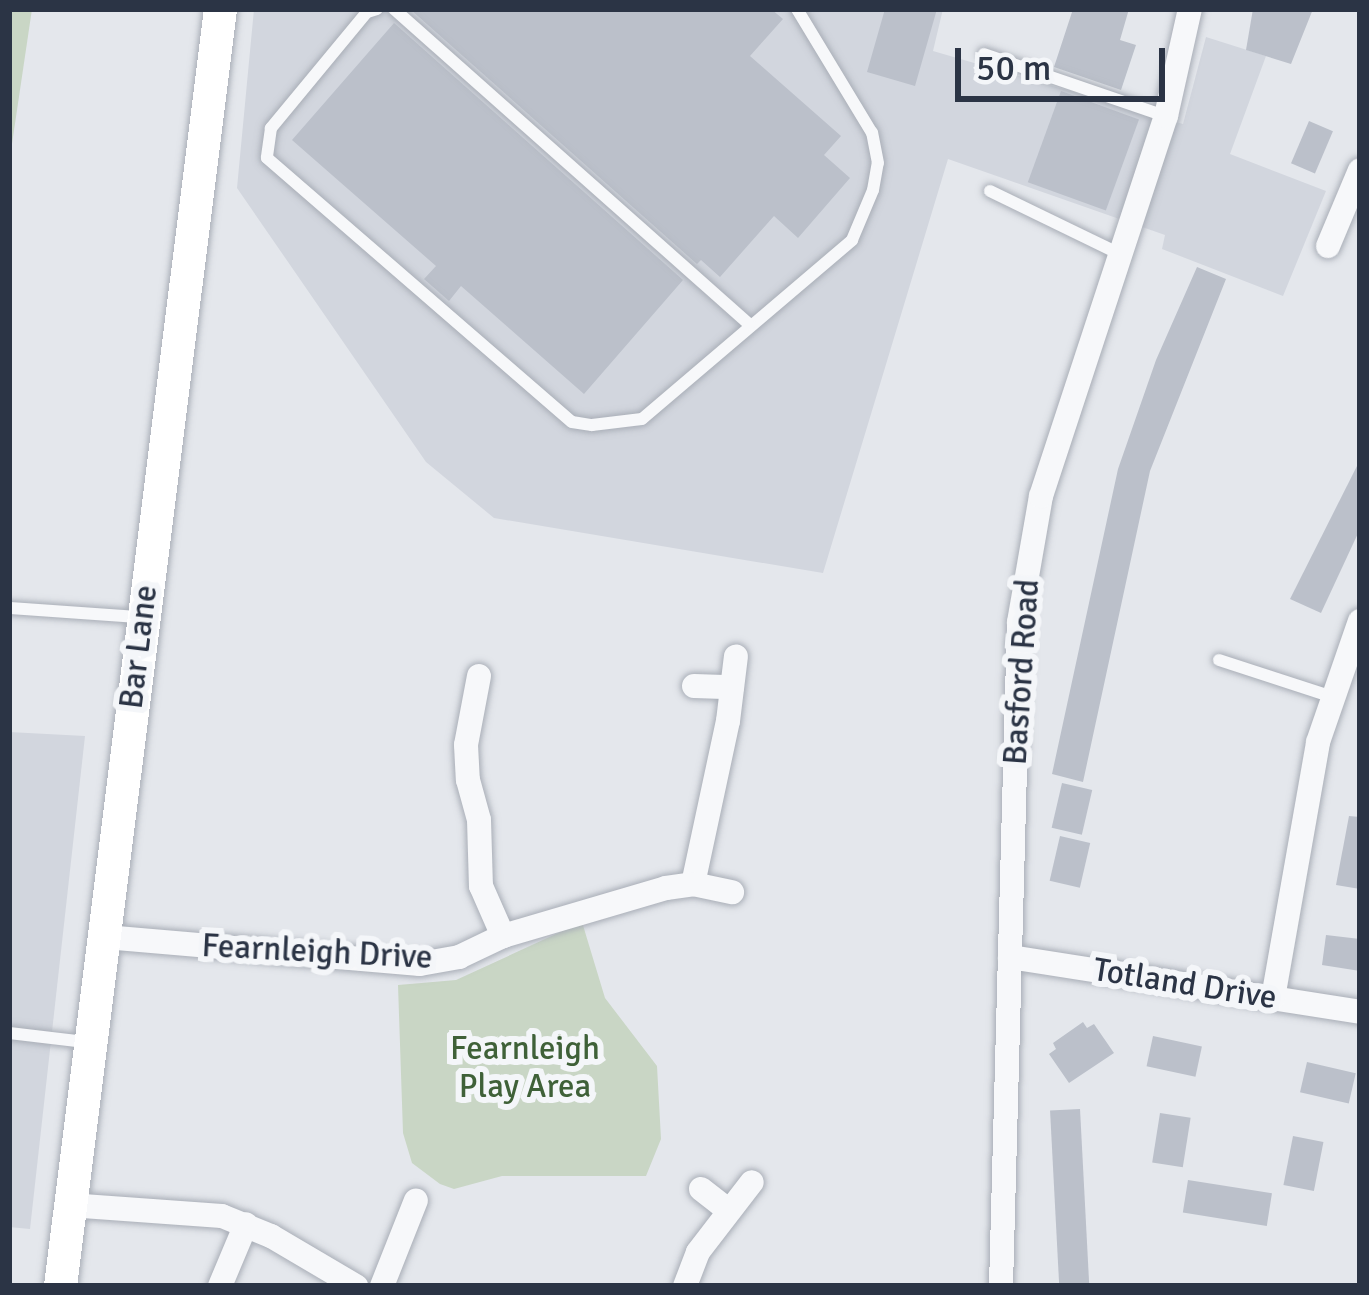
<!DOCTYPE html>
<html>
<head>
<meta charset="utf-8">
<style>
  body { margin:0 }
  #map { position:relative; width:1369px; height:1295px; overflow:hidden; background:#e4e7ec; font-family:Signika,sans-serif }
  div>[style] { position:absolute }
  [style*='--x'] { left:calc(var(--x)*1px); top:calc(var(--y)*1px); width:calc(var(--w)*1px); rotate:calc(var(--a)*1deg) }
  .built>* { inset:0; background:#d2d6de }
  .green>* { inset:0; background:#c9d6c5 }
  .building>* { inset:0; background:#bbc0ca; transform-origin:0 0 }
  .roads { filter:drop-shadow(0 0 3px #a9aeb7) drop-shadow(0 0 3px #a9aeb7) }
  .lane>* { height:12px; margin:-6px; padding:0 6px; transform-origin:6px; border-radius:6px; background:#f7f8fa }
  .street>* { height:24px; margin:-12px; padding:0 12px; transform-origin:12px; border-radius:12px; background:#f7f8fa }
  .secondary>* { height:33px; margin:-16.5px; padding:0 16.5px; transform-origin:16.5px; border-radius:16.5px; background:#fff }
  span { translate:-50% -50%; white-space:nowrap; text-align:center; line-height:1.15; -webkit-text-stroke:12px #f4f6f9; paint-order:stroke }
  .street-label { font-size:33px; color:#2b3445 }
  .park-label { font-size:33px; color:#3f6138 }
  .frame { position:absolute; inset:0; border:12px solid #2b3445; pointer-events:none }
  .scale { position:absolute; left:955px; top:48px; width:210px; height:54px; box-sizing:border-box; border:6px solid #2b3445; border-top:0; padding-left:15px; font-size:36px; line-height:42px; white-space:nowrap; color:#2b3445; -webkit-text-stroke:9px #f4f6f9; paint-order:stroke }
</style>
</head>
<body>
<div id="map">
  <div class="built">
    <div style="clip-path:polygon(254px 9px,943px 9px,933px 51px,1183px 124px,1206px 37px,1266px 56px,1230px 154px,1326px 191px,1283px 296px,1162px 249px,1165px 235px,948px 159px,823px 573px,494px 518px,426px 462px,237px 188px)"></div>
    <div style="clip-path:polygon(9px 732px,85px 736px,30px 1229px,9px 1227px)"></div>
  </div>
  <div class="green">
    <div style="clip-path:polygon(9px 9px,32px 9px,9px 164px)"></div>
    <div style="clip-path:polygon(582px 922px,605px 998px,657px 1066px,661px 1139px,646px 1176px,502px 1176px,454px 1189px,440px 1184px,412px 1163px,403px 1133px,398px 985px,456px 980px)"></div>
  </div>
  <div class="building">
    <div style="clip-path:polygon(410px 9px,771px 9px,783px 19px,750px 56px,841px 136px,824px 155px,850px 178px,798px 238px,774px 216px,720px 277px,701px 260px,697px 264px)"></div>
    <div style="clip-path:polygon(885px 9px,937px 9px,915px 86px,867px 72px)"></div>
    <div style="clip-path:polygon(1073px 9px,1129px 9px,1120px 40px,1136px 45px,1121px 90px,1054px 67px)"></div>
    <div style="clip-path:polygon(1253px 9px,1313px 9px,1291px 64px,1246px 50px)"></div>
    <div style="clip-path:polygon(394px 23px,683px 280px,584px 394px,461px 286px,449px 301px,424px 279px,436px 266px,292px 140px)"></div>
    <div style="left:1061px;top:91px;width:83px;height:97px;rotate:20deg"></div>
    <div style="left:1309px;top:121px;width:26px;height:46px;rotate:23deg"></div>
    <div style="clip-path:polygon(1197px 267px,1226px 279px,1150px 471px,1083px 782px,1052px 774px,1118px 469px,1156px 360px)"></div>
    <div style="clip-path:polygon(1360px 460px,1360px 529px,1321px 613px,1290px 599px)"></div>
    <div style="left:1062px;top:783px;width:31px;height:46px;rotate:13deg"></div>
    <div style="clip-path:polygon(1349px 816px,1360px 817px,1360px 889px,1336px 885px)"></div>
    <div style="left:1060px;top:836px;width:31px;height:46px;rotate:13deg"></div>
    <div style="clip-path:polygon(1326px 935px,1360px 939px,1360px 971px,1322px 965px)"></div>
    <div style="clip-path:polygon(1083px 1022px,1087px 1028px,1094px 1024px,1114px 1053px,1069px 1083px,1049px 1054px,1056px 1049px,1053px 1043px)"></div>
    <div style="left:1153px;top:1036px;width:50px;height:31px;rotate:12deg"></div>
    <div style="left:1307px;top:1062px;width:50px;height:31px;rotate:13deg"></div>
    <div style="left:1080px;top:1109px;width:177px;height:30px;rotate:87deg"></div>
    <div style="left:1160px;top:1113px;width:31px;height:50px;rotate:9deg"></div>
    <div style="left:1293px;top:1136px;width:31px;height:50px;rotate:11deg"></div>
    <div style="left:1188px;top:1180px;width:85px;height:33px;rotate:9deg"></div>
  </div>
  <div class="roads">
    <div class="lane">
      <div style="--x:377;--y:9;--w:10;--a:163"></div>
      <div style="--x:367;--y:12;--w:151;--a:129.6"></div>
      <div style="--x:271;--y:128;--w:30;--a:98"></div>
      <div style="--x:267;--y:158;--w:403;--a:40.9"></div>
      <div style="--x:572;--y:422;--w:20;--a:9"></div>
      <div style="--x:592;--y:425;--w:50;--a:-6.8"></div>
      <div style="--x:642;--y:419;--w:276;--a:-40.4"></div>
      <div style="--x:852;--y:240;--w:54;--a:-67.2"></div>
      <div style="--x:873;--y:190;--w:27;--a:-80"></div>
      <div style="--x:878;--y:163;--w:31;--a:-101"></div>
      <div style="--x:872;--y:133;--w:145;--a:-121.2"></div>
      <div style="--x:394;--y:9;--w:475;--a:41.6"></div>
      <div style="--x:984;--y:54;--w:191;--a:18.9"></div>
      <div style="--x:990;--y:191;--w:144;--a:25.9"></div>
      <div style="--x:9;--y:608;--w:130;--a:4"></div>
      <div style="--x:1219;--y:660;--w:120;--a:18"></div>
      <div style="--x:9;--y:1033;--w:77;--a:6.8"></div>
    </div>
    <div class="street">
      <div style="--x:1328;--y:246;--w:82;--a:-67.2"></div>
      <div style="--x:479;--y:676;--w:70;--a:100.7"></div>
      <div style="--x:466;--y:745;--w:35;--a:87"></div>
      <div style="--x:468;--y:780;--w:41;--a:74.6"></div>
      <div style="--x:479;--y:820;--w:66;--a:88.3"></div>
      <div style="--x:481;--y:886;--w:55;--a:66.3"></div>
      <div style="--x:694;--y:686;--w:38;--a:2"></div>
      <div style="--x:693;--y:884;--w:167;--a:-77.9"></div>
      <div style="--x:728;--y:721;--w:65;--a:-83"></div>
      <div style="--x:105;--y:937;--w:316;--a:4.9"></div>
      <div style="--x:420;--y:964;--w:40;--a:-10"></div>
      <div style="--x:459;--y:957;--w:49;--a:-25.5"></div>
      <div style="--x:503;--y:936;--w:170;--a:-16.4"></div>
      <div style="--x:666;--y:888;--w:27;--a:-8"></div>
      <div style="--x:693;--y:884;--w:40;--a:12"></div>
      <div style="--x:1010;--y:957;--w:354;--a:8.9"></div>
      <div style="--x:1273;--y:998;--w:260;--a:-80"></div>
      <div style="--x:1318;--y:742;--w:128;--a:-70.9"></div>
      <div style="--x:701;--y:1189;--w:33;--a:38"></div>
      <div style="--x:69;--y:1205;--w:153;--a:4.1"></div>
      <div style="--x:222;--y:1216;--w:53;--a:22.2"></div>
      <div style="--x:271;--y:1236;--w:99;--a:30.5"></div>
      <div style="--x:220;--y:1286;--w:67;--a:-67.2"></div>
      <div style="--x:382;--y:1286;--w:92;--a:-68.4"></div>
      <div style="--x:685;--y:1286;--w:36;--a:-69"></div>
      <div style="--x:698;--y:1252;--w:88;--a:-52.4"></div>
      <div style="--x:1001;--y:1286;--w:664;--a:-88.45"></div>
      <div style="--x:1019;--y:622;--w:128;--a:-80.1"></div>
      <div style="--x:1041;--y:496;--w:400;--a:-71.8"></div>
      <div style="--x:1166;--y:116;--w:110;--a:-77.4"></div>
    </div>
    <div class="secondary">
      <div style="--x:60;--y:1286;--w:1287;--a:-82.86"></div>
    </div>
  </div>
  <div class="street-label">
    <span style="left:139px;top:647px;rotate:-83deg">Bar Lane</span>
    <span style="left:1022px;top:672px;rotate:-86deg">Basford Road</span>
    <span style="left:317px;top:952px;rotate:3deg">Fearnleigh Drive</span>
    <span style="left:1185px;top:984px;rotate:9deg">Totland Drive</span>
  </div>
  <div class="park-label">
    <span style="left:525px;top:1068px">Fearnleigh<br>Play Area</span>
  </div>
  <div class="frame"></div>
  <div class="scale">50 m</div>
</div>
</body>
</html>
